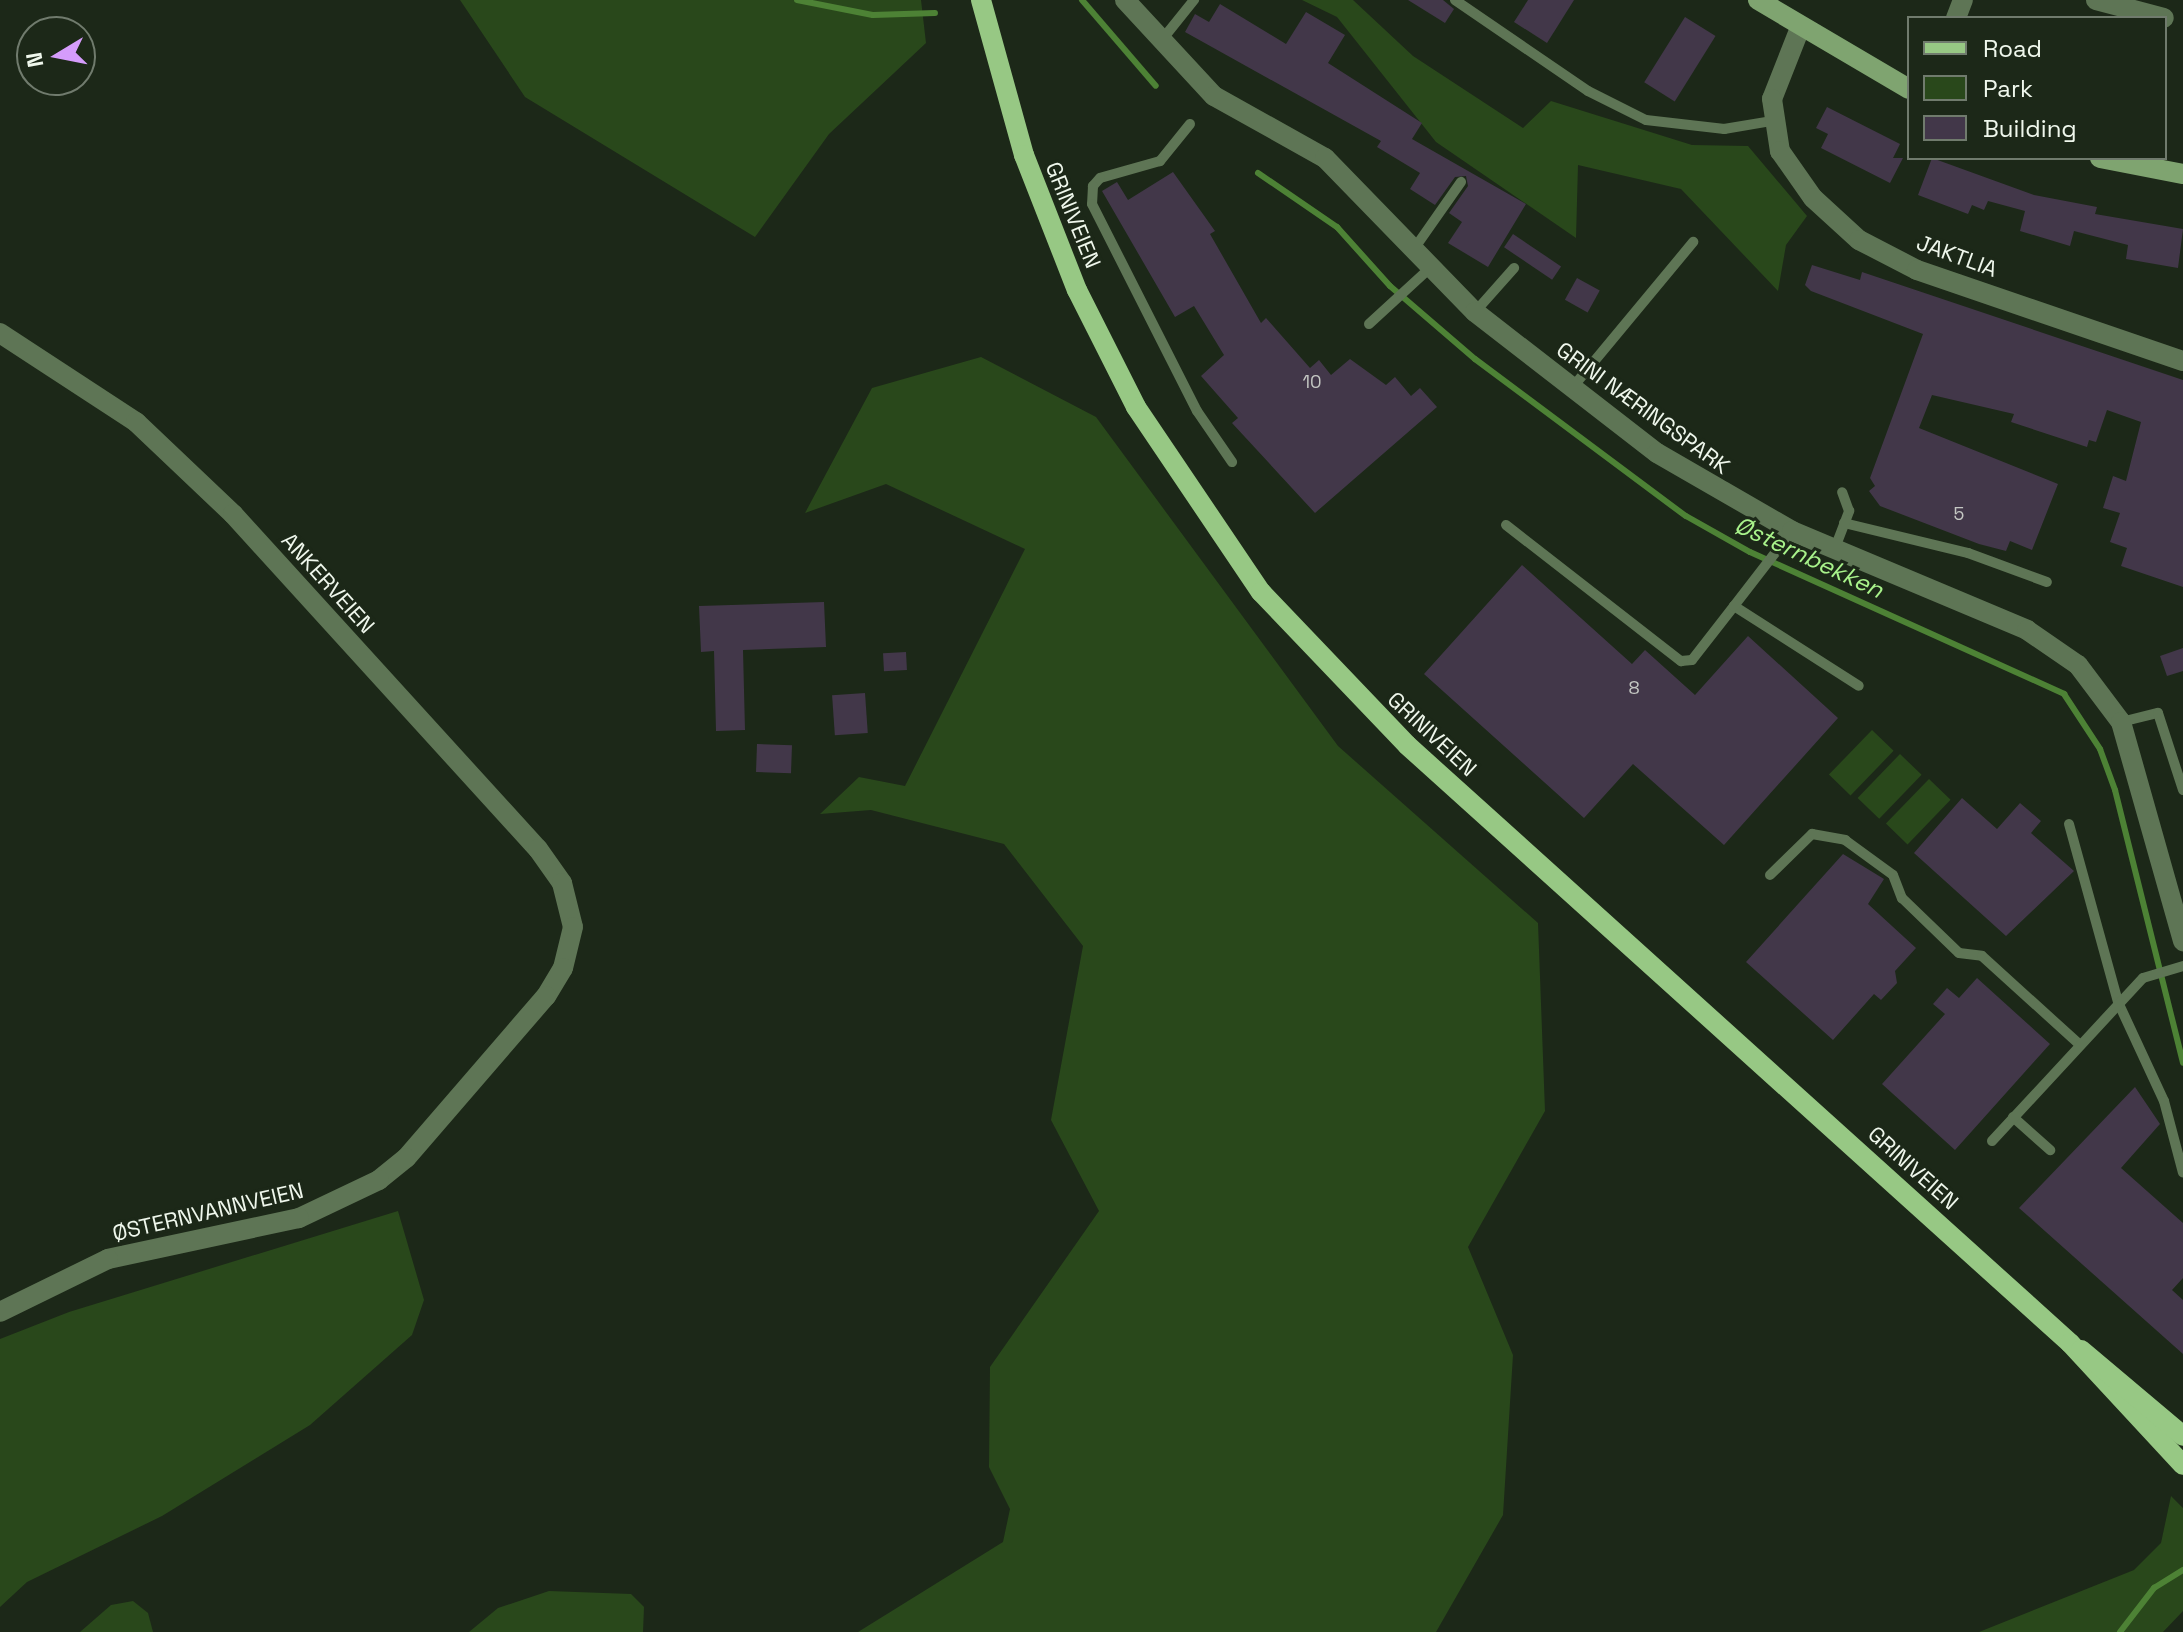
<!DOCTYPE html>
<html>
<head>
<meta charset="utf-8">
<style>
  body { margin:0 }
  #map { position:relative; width:2183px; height:1632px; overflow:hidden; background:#1c2818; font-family:"Space Grotesk",sans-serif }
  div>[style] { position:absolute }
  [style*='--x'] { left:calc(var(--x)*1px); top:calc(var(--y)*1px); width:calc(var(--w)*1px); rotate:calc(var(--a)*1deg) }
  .green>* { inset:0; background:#29481b; transform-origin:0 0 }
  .stream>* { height:6px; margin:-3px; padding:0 3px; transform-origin:3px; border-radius:3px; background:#4d8235 }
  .building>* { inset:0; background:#423749; transform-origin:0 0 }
  .service>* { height:10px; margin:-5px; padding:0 5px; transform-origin:5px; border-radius:5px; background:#5e7555 }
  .minor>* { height:20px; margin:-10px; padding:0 10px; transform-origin:10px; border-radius:10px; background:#5e7555 }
  .tertiary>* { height:20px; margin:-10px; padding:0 10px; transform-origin:10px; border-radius:10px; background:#5e7555 }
  .secondary>* { height:20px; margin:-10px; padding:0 10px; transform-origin:10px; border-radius:10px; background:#7fa470 }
  .primary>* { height:20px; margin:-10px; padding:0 10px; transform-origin:10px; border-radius:10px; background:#97c884 }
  span { translate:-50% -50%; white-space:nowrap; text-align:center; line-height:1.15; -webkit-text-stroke:6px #1c2818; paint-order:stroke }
  .number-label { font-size:18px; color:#c4c7c3 }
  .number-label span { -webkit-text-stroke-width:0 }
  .street-label { font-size:22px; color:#eff7ec }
  .water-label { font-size:24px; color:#a9f38b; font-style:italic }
  .legend { position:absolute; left:1907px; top:16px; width:260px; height:144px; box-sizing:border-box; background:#1c2818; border:2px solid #707b6d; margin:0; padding:10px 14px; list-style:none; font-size:24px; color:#eff7ec }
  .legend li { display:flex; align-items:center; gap:16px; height:40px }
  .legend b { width:40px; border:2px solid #707b6d }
  .north { position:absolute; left:16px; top:16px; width:80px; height:80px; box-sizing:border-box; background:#1c2818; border:2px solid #707b6d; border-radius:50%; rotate:260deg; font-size:22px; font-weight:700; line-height:32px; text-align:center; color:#eff7ec }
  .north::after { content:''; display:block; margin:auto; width:28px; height:36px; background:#d59cfb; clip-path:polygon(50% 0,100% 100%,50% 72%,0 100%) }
</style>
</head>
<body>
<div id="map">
  <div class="green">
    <div style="clip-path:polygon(460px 0,921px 0,926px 43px,829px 134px,755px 237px,525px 97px)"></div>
    <div style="clip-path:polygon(1302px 0,1353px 0,1413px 56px,1523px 128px,1551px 101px,1692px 145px,1748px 146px,1807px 216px,1786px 245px,1778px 291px,1681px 189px,1578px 165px,1576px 238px,1436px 142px,1337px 17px)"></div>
    <div style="clip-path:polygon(981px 357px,1096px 417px,1338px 746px,1538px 923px,1545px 1111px,1468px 1247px,1513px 1355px,1503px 1515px,1436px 1632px,858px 1632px,1003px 1542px,1010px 1509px,989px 1467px,990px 1367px,1099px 1211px,1051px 1120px,1083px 946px,1004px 844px,871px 810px,820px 814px,859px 777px,905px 786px,1025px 549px,886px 484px,805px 513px,872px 388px)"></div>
    <div style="left:1872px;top:730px;width:30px;height:62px;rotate:44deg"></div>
    <div style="left:1900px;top:754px;width:30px;height:61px;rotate:44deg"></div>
    <div style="left:1929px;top:779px;width:30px;height:62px;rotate:44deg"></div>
    <div style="clip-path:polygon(398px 1211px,424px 1300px,412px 1335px,310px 1425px,162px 1516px,27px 1582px,0 1607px,0 1339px,69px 1312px)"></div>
    <div style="clip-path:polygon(2171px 1496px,2183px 1508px,2183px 1611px,2163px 1632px,1979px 1632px,2134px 1570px,2161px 1543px)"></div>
    <div style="clip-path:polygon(549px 1591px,631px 1594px,644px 1607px,643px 1632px,469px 1632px,498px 1608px)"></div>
    <div style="clip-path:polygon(133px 1601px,148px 1613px,153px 1632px,80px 1632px,111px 1605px)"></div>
  </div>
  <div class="stream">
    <div style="--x:797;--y:0;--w:77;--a:11.2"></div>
    <div style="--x:873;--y:15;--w:62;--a:-1.8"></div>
    <div style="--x:1082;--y:0;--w:113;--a:49.3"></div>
    <div style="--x:1258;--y:173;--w:96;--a:34.4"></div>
    <div style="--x:1337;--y:227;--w:79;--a:48.1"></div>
    <div style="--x:1390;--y:286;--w:112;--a:40.7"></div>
    <div style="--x:1475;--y:359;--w:263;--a:36.7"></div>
    <div style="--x:1686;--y:516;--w:73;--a:29.4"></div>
    <div style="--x:1750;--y:552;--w:345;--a:24.3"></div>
    <div style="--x:2064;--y:694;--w:66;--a:56.8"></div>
    <div style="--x:2100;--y:749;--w:44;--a:69.9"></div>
    <div style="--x:2115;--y:790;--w:281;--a:76"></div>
    <div style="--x:2120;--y:1632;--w:56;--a:-52.3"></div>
    <div style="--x:2154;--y:1588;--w:34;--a:-32"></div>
  </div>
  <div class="building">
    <div style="clip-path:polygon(1408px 0,1443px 0,1454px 9px,1445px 23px)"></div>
    <div style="clip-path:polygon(1528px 0,1574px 0,1547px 43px,1514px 22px)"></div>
    <div style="clip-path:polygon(1220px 4px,1286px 44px,1306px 12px,1345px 35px,1328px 63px,1422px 123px,1412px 139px,1526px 204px,1488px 267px,1448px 243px,1462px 222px,1449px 213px,1468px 186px,1466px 176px,1455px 177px,1435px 205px,1410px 189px,1420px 173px,1377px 147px,1381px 141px,1185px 32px,1195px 14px,1209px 22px)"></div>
    <div style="left:1685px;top:17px;width:36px;height:77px;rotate:32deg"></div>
    <div style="clip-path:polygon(1827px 107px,1900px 144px,1893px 158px,1903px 158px,1890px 183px,1821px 148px,1828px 134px,1816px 128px)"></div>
    <div style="clip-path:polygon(1932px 158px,2034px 195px,2097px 207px,2095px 214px,2183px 229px,2178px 268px,2126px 259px,2128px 245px,2074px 231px,2070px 246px,2020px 231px,2025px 211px,1988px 201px,1984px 210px,1972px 205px,1968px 214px,1918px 195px)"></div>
    <div style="clip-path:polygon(1173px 172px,1215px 231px,1210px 234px,1261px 323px,1266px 318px,1310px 368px,1319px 360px,1331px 375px,1350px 359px,1386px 385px,1395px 377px,1411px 396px,1420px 388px,1437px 407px,1315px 513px,1232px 423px,1238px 418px,1201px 376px,1224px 355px,1194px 306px,1175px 317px,1102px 191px,1117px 182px,1128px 200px)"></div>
    <div style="left:1513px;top:234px;width:58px;height:16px;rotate:34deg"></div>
    <div style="clip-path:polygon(1812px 265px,1860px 280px,1862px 272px,2183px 380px,2183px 587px,2121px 566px,2127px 548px,2110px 542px,2120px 513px,2103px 508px,2113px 476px,2126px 481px,2141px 422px,2107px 410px,2096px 442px,2089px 440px,2087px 447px,2011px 422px,2014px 414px,1932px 395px,1919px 428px,2058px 484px,2032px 550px,2010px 541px,2006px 551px,1979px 544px,1880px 506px,1869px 491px,1875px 486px,1870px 478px,1923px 334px,1811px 291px,1805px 285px)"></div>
    <div style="left:1577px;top:278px;width:26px;height:25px;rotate:29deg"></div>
    <div style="clip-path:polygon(1522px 565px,1632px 664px,1645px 650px,1695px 695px,1748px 636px,1838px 718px,1724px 845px,1633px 764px,1584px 818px,1424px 674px)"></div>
    <div style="clip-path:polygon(824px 602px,826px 647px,743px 650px,745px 730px,716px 731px,714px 651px,701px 652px,699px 606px)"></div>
    <div style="clip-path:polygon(2183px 648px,2183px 671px,2167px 676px,2160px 656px)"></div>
    <div style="left:906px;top:652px;width:18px;height:23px;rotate:87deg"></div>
    <div style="left:865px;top:693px;width:40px;height:33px;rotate:86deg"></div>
    <div style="left:757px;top:744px;width:35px;height:28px;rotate:2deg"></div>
    <div style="clip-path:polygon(1962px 798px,1997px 829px,2020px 803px,2041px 821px,2031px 833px,2074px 871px,2006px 936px,1914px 853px)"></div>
    <div style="clip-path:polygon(1843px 854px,1884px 879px,1868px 904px,1916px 948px,1895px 971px,1897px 983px,1881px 1000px,1874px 994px,1833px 1040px,1746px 962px)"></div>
    <div style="clip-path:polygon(1977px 978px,2050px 1044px,1955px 1150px,1882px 1084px,1945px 1014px,1933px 1004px,1947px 988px,1959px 998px)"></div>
    <div style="clip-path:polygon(2135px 1087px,2160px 1124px,2121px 1168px,2183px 1223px,2183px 1278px,2172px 1290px,2183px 1300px,2183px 1354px,2019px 1208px)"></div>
  </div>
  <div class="service">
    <div style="--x:1455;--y:0;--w:161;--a:34.4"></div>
    <div style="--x:1588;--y:91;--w:65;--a:26.6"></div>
    <div style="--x:1646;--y:120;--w:79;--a:6.6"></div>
    <div style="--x:1724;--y:129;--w:49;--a:-9.5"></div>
    <div style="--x:1161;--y:41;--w:53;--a:-51.2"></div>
    <div style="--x:1190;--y:124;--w:48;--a:129"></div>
    <div style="--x:1160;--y:161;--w:62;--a:164.2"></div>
    <div style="--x:1100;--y:178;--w:11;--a:131"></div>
    <div style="--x:1093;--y:186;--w:18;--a:93"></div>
    <div style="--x:1092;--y:204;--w:232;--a:63.1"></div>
    <div style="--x:1197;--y:411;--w:62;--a:55.5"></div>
    <div style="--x:1414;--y:249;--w:82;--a:-55"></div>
    <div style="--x:1475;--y:312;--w:59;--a:-48.4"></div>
    <div style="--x:1369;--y:324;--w:83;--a:-42.6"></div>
    <div style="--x:1572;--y:388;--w:190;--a:-50.3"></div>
    <div style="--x:1844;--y:523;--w:128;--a:13.6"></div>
    <div style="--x:1968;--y:553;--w:84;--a:20.2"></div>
    <div style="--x:1506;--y:525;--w:222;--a:37.9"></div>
    <div style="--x:1681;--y:661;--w:11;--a:-5"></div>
    <div style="--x:1692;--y:660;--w:68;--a:-52.1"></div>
    <div style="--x:1734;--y:606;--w:148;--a:32.6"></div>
    <div style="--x:1835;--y:548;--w:40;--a:-69"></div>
    <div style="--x:1849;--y:511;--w:20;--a:-110"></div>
    <div style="--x:1734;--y:606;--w:95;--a:-52.3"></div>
    <div style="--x:2121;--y:722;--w:38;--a:-14"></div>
    <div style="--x:2158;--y:713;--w:81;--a:72"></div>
    <div style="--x:2069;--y:824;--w:185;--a:74.6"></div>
    <div style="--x:2118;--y:1002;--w:109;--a:65.1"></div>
    <div style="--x:2164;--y:1101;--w:74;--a:75.2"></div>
    <div style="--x:1770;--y:875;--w:59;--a:-44.3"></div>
    <div style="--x:1812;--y:834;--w:34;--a:10"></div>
    <div style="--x:1845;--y:840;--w:59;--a:36.1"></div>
    <div style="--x:1893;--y:875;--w:25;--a:69"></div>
    <div style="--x:1902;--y:898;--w:79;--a:44"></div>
    <div style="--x:1959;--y:953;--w:23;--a:7"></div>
    <div style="--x:1982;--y:956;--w:131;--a:42.2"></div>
    <div style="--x:2013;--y:1117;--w:50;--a:41.7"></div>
    <div style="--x:1992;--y:1141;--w:222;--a:-47.2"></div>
    <div style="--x:2143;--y:978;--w:42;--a:-16.7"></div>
  </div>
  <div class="minor">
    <div style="--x:1125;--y:0;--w:131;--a:47.2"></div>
    <div style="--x:1214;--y:96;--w:127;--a:29.2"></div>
    <div style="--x:1325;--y:158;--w:215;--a:45.8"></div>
    <div style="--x:1475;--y:312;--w:230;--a:37.8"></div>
    <div style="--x:1657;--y:453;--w:156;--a:30"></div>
    <div style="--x:1792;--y:531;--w:255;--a:22.8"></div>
    <div style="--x:2027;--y:630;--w:62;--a:34.5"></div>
    <div style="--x:2078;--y:665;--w:71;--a:53"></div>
    <div style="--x:2121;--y:722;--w:228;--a:74.2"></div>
    <div style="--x:2096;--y:0;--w:70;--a:14.8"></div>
    <div style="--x:1800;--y:28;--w:76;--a:111.5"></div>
    <div style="--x:1772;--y:99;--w:53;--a:81.3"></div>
    <div style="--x:1780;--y:151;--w:57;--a:54.9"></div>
    <div style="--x:1813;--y:198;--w:62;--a:42.4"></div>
    <div style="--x:1859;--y:240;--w:65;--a:27.3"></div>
    <div style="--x:1917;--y:270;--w:281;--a:18.9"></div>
    <div style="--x:0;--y:333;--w:163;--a:33.2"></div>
    <div style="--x:136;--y:422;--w:134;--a:43.5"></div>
    <div style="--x:233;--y:514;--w:453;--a:47.7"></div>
    <div style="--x:538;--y:849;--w:42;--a:54.8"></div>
    <div style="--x:562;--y:883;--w:45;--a:76"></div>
    <div style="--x:573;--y:927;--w:42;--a:103.7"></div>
    <div style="--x:563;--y:968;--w:33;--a:121"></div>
    <div style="--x:546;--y:996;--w:214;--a:130.8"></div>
    <div style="--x:406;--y:1158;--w:35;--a:141"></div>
    <div style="--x:379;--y:1180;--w:89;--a:154.6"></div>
    <div style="--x:299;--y:1218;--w:195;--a:167.9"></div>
    <div style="--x:108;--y:1259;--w:120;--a:153.9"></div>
  </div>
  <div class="tertiary">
    <div style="--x:1956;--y:18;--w:19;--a:-69"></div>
  </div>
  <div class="secondary">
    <div style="--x:1758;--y:0;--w:175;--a:30.5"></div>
    <div style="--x:2100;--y:158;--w:85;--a:10.9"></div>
  </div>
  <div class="primary">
    <div style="--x:981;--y:0;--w:161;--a:74.5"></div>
    <div style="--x:1024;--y:155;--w:145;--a:68.6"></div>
    <div style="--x:1077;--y:290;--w:131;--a:63.2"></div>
    <div style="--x:1136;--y:407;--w:223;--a:56"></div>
    <div style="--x:1261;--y:592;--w:211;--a:46.3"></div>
    <div style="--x:1407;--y:745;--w:893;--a:42.05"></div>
    <div style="--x:2070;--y:1343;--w:166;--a:47.2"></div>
    <div style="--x:2081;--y:1350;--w:133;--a:40.1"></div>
  </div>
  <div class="number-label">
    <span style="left:1312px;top:382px">10</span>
    <span style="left:1959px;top:514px">5</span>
    <span style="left:1634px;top:688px">8</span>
  </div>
  <div class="street-label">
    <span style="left:1073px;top:215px;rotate:68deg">GRINIVEIEN</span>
    <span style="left:1957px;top:256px;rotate:20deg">JAKTLIA</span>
    <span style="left:1643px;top:408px;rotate:36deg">GRINI NÆRINGSPARK</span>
    <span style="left:328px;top:583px;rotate:48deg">ANKERVEIEN</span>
    <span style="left:1432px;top:734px;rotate:43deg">GRINIVEIEN</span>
    <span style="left:1913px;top:1168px;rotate:42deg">GRINIVEIEN</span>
    <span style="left:208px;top:1212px;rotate:-13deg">ØSTERNVANNVEIEN</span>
  </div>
  <div class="water-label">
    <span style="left:1809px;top:557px;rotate:25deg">Østernbekken</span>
  </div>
  <ul class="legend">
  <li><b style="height:10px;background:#97c884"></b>Road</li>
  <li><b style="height:22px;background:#29481b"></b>Park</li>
  <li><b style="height:22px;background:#423749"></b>Building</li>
  </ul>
  <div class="north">N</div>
</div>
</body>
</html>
